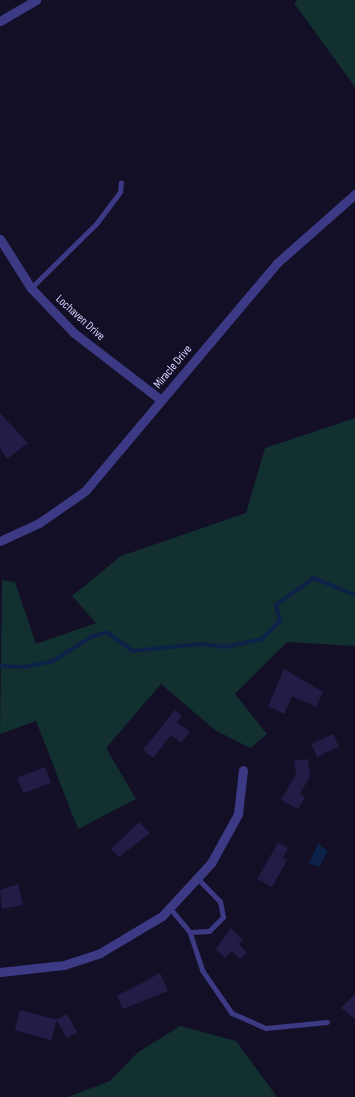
<!DOCTYPE html>
<html>
<head>
<meta charset="utf-8">
<style>
  body { margin:0 }
  #map { position:relative; width:355px; height:1097px; overflow:hidden; background:#130f26; font-family:"Sofia Sans Condensed",sans-serif }
  div>[style] { position:absolute }
  [style*='--x'] { left:calc(var(--x)*1px); top:calc(var(--y)*1px); width:calc(var(--w)*1px); rotate:calc(var(--a)*1deg) }
  .green>* { inset:0; background:#12302f }
  .water>* { inset:0; background:#0c2248 }
  .stream>* { height:3.5px; margin:-1.75px; padding:0 1.75px; transform-origin:1.75px; border-radius:1.75px; background:#0c2248 }
  .building>* { inset:0; background:#241b47; transform-origin:0 0 }
  .lane>* { height:4.5px; margin:-2.25px; padding:0 2.25px; transform-origin:2.25px; border-radius:2.25px; background:#3d3a85 }
  .street>* { height:9px; margin:-4.5px; padding:0 4.5px; transform-origin:4.5px; border-radius:4.5px; background:#3d3a85 }
  span { translate:-50% -50%; white-space:nowrap; text-align:center; line-height:1.15; -webkit-text-stroke:3px #130f26; paint-order:stroke }
  .street-label { font-size:12px; color:#d9d4ff }
</style>
</head>
<body>
<div id="map">
  <div class="green">
    <div style="clip-path:polygon(297px 0,355px 0,355px 87px,294px 3px)"></div>
    <div style="clip-path:polygon(355px 418px,355px 646px,287px 642px,235px 694px,267px 734px,250px 748px,215px 730px,161px 684px,106px 748px,136px 799px,78px 829px,36px 721px,0 734px,2px 580px,15px 582px,36px 644px,96px 623px,72px 596px,121px 556px,246px 513px,265px 448px)"></div>
    <div style="clip-path:polygon(180px 1026px,236px 1041px,277px 1097px,68px 1097px,110px 1081px,137px 1053px)"></div>
  </div>
  <div class="water">
    <div style="clip-path:polygon(318px 844px,328px 851px,319px 867px,309px 863px)"></div>
  </div>
  <div class="stream">
    <div style="--x:0;--y:666;--w:25;--a:2"></div>
    <div style="--x:25;--y:667;--w:29;--a:-12"></div>
    <div style="--x:53;--y:661;--w:45;--a:-32.3"></div>
    <div style="--x:91;--y:637;--w:17;--a:-17"></div>
    <div style="--x:107;--y:632;--w:32;--a:36"></div>
    <div style="--x:133;--y:651;--w:68;--a:-5.9"></div>
    <div style="--x:201;--y:644;--w:24;--a:7"></div>
    <div style="--x:225;--y:647;--w:38;--a:-12"></div>
    <div style="--x:262;--y:639;--w:25;--a:-45"></div>
    <div style="--x:280;--y:621;--w:16;--a:-104"></div>
    <div style="--x:276;--y:605;--w:47;--a:-35.4"></div>
    <div style="--x:314;--y:578;--w:44;--a:22.5"></div>
  </div>
  <div class="building">
    <div style="clip-path:polygon(0 413px,28px 443px,7px 459px,0 448px)"></div>
    <div style="clip-path:polygon(284px 669px,323px 692px,316px 707px,292px 696px,284px 714px,268px 706px)"></div>
    <div style="clip-path:polygon(175px 710px,182px 716px,177px 722px,190px 732px,181px 743px,171px 735px,153px 758px,143px 750px)"></div>
    <div style="left:333px;top:734px;width:14px;height:24px;rotate:65deg"></div>
    <div style="clip-path:polygon(308px 759px,310px 776px,300px 794px,305px 797px,298px 809px,281px 800px,296px 774px,294px 761px)"></div>
    <div style="left:45px;top:767px;width:17px;height:30px;rotate:69deg"></div>
    <div style="clip-path:polygon(139px 822px,150px 833px,119px 857px,111px 849px)"></div>
    <div style="clip-path:polygon(278px 843px,288px 848px,283px 858px,287px 860px,272px 887px,257px 879px)"></div>
    <div style="clip-path:polygon(18px 884px,23px 905px,2px 909px,0 890px)"></div>
    <div style="clip-path:polygon(231px 928px,243px 941px,239px 944px,247px 953px,240px 959px,232px 951px,225px 958px,216px 949px)"></div>
    <div style="clip-path:polygon(160px 973px,168px 991px,123px 1009px,117px 996px)"></div>
    <div style="clip-path:polygon(355px 994px,355px 1019px,341px 1008px)"></div>
    <div style="left:20px;top:1010px;width:38px;height:21px;rotate:15deg"></div>
    <div style="left:67px;top:1014px;width:21px;height:12px;rotate:61deg"></div>
  </div>
  <div class="lane">
    <div style="--x:31;--y:288;--w:91;--a:-44.6"></div>
    <div style="--x:96;--y:224;--w:40;--a:-53"></div>
    <div style="--x:120;--y:192;--w:9;--a:-84"></div>
    <div style="--x:170;--y:908;--w:31;--a:50"></div>
    <div style="--x:190;--y:932;--w:41;--a:71.6"></div>
    <div style="--x:203;--y:971;--w:51;--a:55.4"></div>
    <div style="--x:232;--y:1013;--w:37;--a:24"></div>
    <div style="--x:266;--y:1028;--w:61;--a:-5.6"></div>
    <div style="--x:190;--y:932;--w:19;--a:-3"></div>
    <div style="--x:209;--y:931;--w:20;--a:-45"></div>
    <div style="--x:223;--y:917;--w:15;--a:-101"></div>
    <div style="--x:220;--y:902;--w:32;--a:-134"></div>
  </div>
  <div class="street">
    <div style="--x:0;--y:21;--w:42;--a:-30.3"></div>
    <div style="--x:0;--y:239;--w:58;--a:57.7"></div>
    <div style="--x:31;--y:288;--w:62;--a:46.3"></div>
    <div style="--x:74;--y:333;--w:110;--a:37.6"></div>
    <div style="--x:0;--y:541;--w:43;--a:-24.8"></div>
    <div style="--x:39;--y:523;--w:56;--a:-34.8"></div>
    <div style="--x:85;--y:491;--w:298;--a:-49.9"></div>
    <div style="--x:277;--y:263;--w:104;--a:-41.5"></div>
    <div style="--x:0;--y:972;--w:64;--a:-6.2"></div>
    <div style="--x:64;--y:965;--w:38;--a:-18"></div>
    <div style="--x:100;--y:953;--w:72;--a:-30.8"></div>
    <div style="--x:162;--y:916;--w:72;--a:-47.2"></div>
    <div style="--x:211;--y:863;--w:56;--a:-61.1"></div>
    <div style="--x:238;--y:814;--w:44;--a:-83.5"></div>
  </div>
  <div class="street-label">
    <span style="left:80px;top:318px;rotate:42deg">Lochaven Drive</span>
    <span style="left:173px;top:367px;rotate:-50deg">Miracle Drive</span>
  </div>
</div>
</body>
</html>
